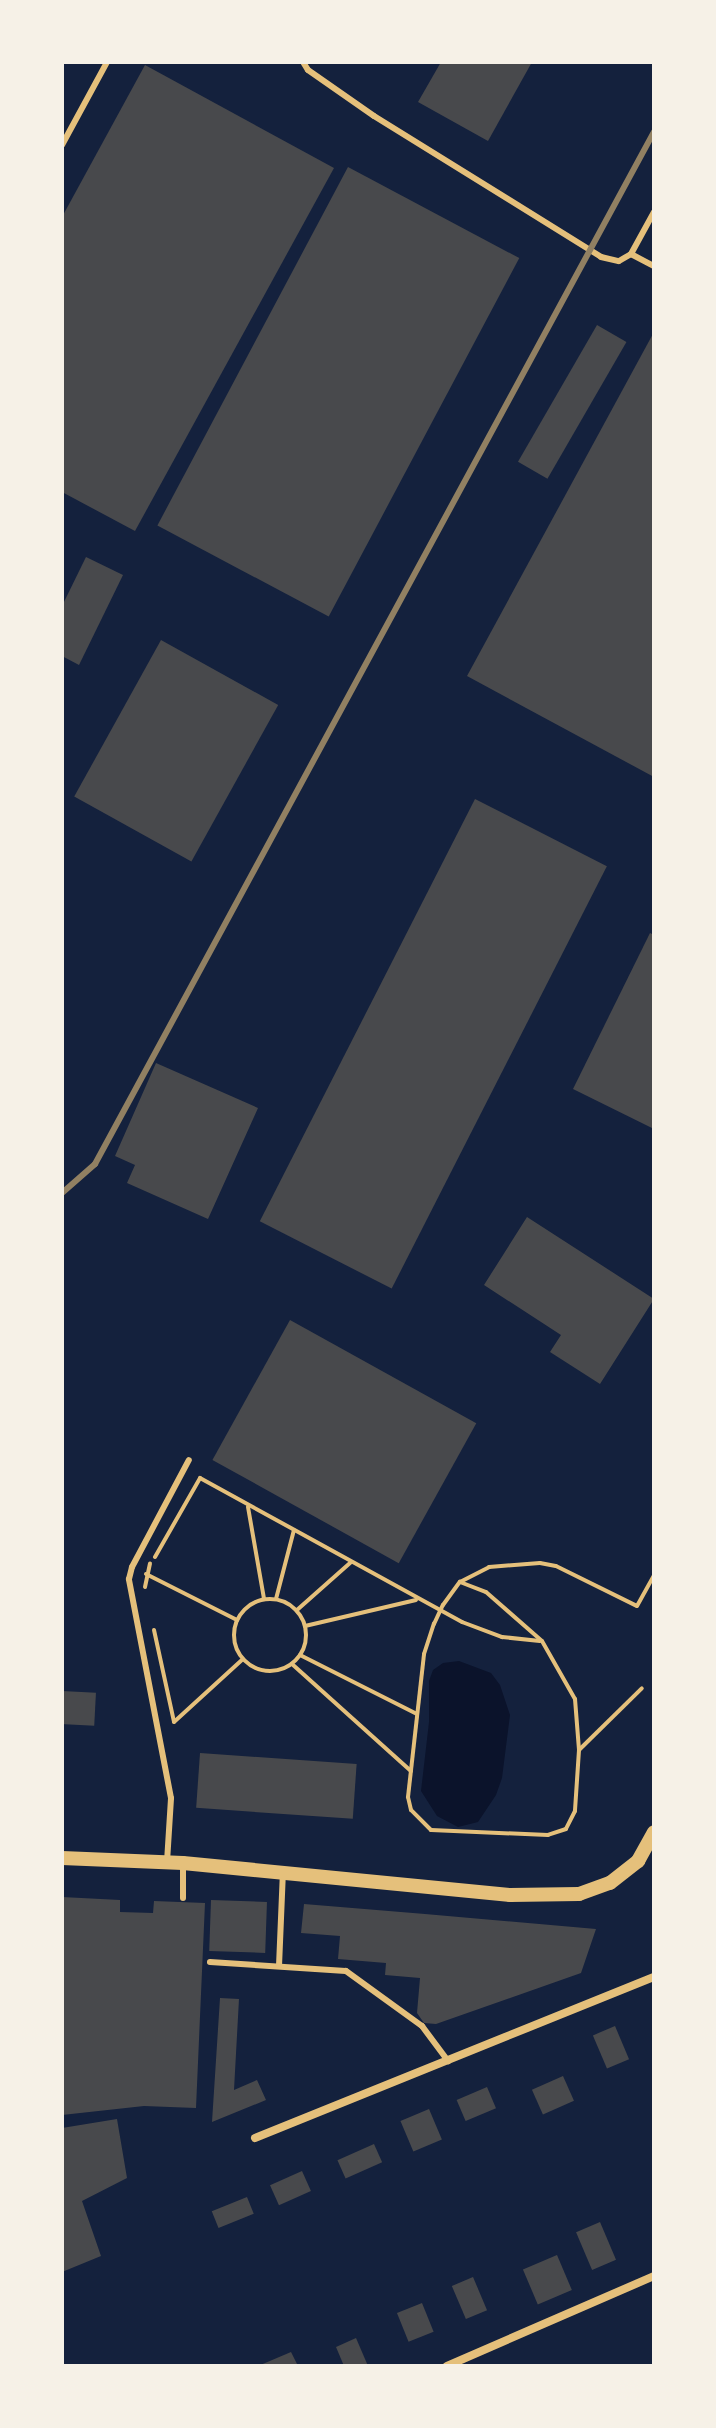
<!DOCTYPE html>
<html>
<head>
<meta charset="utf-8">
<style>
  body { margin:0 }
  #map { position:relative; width:716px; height:2428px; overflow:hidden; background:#14213d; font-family:"Work Sans",sans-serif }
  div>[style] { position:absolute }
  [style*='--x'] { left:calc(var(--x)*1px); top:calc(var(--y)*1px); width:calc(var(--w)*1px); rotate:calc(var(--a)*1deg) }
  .water>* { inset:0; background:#0b132b }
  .building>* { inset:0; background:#48494c; transform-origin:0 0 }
  .path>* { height:4px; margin:-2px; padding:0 2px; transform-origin:2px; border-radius:2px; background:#e5c07b }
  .path>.ring { margin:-2px; padding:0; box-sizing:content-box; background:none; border:4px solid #e5c07b; border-radius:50% }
  .service>* { height:6px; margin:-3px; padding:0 3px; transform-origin:3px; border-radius:3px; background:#e5c07b }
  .minor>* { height:8px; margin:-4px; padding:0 4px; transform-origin:4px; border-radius:4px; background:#e5c07b }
  .tertiary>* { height:14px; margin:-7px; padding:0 7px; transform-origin:7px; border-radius:7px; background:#e5c07b }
  .rail>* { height:6px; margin:-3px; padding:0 3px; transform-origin:3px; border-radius:3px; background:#918062 }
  span { translate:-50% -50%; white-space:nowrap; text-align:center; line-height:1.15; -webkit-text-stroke:6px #f6f1e7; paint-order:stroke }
  .frame { position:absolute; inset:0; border:64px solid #f6f1e7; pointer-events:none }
</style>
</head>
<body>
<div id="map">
  <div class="water">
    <div style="clip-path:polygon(459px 1661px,491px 1673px,500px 1685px,510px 1715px,502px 1778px,496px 1795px,478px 1822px,458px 1827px,437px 1816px,421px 1791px,429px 1722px,429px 1681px,433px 1670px,443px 1663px)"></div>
  </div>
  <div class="building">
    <div style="clip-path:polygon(441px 62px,532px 62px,488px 141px,418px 102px)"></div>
    <div style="clip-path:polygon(145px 65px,334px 168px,135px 531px,62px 492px,62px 217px)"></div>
    <div style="left:348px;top:167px;width:194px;height:406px;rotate:28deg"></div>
    <div style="left:597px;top:325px;width:34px;height:158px;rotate:30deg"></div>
    <div style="clip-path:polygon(654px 332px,654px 777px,467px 676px)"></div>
    <div style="clip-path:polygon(86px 557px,123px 575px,79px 665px,62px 656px,62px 606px)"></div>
    <div style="left:161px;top:640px;width:134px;height:179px;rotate:29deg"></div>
    <div style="left:475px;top:799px;width:148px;height:474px;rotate:27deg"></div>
    <div style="clip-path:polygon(650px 933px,654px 935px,654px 1129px,573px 1089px)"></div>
    <div style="clip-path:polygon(156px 1063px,258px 1108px,208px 1219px,127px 1183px,135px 1165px,115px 1156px)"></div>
    <div style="clip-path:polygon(527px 1217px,654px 1299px,600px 1384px,550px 1352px,561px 1335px,484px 1285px)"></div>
    <div style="left:290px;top:1320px;width:213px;height:160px;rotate:29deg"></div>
    <div style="left:62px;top:1691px;width:34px;height:33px;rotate:3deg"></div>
    <div style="left:200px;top:1753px;width:157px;height:55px;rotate:4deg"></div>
    <div style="clip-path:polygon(62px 1897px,120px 1900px,120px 1912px,153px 1913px,154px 1901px,205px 1903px,196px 2108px,144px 2106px,62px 2115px)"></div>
    <div style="left:211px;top:1900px;width:56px;height:51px;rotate:2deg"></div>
    <div style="clip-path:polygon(304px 1904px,425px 1914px,596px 1929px,581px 1973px,436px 2024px,424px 2023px,417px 2013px,420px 1978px,385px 1975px,386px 1963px,338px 1959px,340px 1936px,301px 1933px)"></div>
    <div style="clip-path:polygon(220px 1998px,239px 1999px,234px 2090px,257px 2080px,266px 2100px,212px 2122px)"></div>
    <div style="left:615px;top:2026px;width:36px;height:24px;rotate:67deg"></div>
    <div style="left:563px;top:2076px;width:27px;height:34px;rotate:66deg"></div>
    <div style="left:487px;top:2087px;width:23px;height:33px;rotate:67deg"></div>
    <div style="left:429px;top:2109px;width:33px;height:31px;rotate:67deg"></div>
    <div style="clip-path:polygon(117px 2119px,127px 2178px,82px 2201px,101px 2256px,62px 2272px,62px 2128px)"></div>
    <div style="left:374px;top:2144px;width:20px;height:40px;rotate:66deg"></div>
    <div style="left:302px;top:2171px;width:22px;height:35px;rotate:66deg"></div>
    <div style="left:247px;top:2197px;width:18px;height:38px;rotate:68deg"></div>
    <div style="left:600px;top:2222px;width:41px;height:26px;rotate:67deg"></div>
    <div style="left:557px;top:2255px;width:38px;height:37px;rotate:67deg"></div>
    <div style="left:473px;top:2277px;width:36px;height:23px;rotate:67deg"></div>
    <div style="left:422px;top:2303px;width:31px;height:27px;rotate:68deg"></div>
    <div style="clip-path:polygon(356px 2338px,368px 2366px,344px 2366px,336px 2347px)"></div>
    <div style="clip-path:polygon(291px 2352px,298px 2366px,258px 2366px)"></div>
  </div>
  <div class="path">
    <div style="--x:248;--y:1507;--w:93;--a:80.1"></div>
    <div style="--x:155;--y:1557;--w:91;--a:-60.3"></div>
    <div style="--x:200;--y:1478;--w:299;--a:28.8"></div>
    <div style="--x:462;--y:1622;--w:43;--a:20.6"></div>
    <div style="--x:502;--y:1637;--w:38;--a:6"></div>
    <div style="--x:146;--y:1574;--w:102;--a:26.8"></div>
    <div style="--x:460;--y:1582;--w:28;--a:21"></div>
    <div style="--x:486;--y:1592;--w:74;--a:41.2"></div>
    <div style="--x:542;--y:1641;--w:67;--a:60.4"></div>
    <div style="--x:575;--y:1699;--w:51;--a:85.5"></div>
    <div style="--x:579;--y:1750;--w:61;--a:93.8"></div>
    <div style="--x:575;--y:1811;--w:20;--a:117"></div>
    <div style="--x:566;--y:1829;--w:19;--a:162"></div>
    <div style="--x:548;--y:1835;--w:117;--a:-177.6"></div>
    <div style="--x:431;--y:1830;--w:28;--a:-135"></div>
    <div style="--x:411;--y:1810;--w:13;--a:-103"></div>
    <div style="--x:408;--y:1797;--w:144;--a:-83.6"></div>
    <div style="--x:424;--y:1654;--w:32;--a:-72"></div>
    <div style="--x:434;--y:1624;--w:21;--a:-65"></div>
    <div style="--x:443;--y:1605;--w:29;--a:-54"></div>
    <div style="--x:460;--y:1582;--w:33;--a:-27"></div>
    <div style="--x:489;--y:1567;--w:51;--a:-4.5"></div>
    <div style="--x:540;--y:1563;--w:16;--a:11"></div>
    <div style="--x:556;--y:1566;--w:90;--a:26.3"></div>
    <div style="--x:637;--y:1606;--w:35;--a:-61"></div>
    <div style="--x:145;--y:1587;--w:24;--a:-78"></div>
    <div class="ring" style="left:234px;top:1599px;width:68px;height:68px"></div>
    <div style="--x:276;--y:1599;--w:71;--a:-75.4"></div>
    <div style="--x:297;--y:1610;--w:72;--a:-41.6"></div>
    <div style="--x:305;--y:1626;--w:114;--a:-13.2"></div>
    <div style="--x:154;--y:1630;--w:94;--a:77.7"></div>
    <div style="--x:300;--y:1655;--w:131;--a:26.8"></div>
    <div style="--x:292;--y:1664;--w:160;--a:42"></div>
    <div style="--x:174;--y:1722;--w:93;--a:-42.4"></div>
    <div style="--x:579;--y:1750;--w:88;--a:-44.5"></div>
  </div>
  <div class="service">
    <div style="--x:303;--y:62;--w:9;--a:58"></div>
    <div style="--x:308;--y:70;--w:80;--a:34.9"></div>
    <div style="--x:374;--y:116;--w:267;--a:31.8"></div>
    <div style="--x:601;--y:257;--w:18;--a:13"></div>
    <div style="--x:619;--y:261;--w:14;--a:-30"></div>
    <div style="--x:631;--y:254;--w:48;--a:-61.3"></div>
    <div style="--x:62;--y:145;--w:94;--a:-61.5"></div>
    <div style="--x:631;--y:254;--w:26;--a:28"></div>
    <div style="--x:167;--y:1862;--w:64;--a:-86.4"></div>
    <div style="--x:171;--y:1798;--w:223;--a:-100.9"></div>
    <div style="--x:129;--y:1579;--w:12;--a:-76"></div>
    <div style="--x:132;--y:1567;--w:121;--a:-62"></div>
    <div style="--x:183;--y:1863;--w:35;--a:90"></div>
    <div style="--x:210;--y:1962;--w:136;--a:3.8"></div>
    <div style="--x:346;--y:1971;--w:94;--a:35.9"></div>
    <div style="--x:422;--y:2026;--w:44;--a:53.4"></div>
    <div style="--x:279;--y:1966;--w:94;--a:-87.6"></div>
  </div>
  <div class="minor">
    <div style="--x:255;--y:2138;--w:430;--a:-22"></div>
    <div style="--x:447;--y:2366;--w:226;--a:-23.5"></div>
  </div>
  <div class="tertiary">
    <div style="--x:62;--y:1858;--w:121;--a:2.4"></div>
    <div style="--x:183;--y:1863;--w:329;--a:5.6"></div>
    <div style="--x:510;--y:1895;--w:69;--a:-0.8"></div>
    <div style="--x:579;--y:1894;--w:33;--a:-20"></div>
    <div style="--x:610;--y:1883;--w:36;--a:-38"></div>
    <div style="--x:638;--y:1861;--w:33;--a:-61"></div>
  </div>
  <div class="rail">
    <div style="--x:62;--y:1193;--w:44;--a:-41.3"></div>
    <div style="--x:95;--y:1164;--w:1174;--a:-61.56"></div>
  </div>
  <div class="frame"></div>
</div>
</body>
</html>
